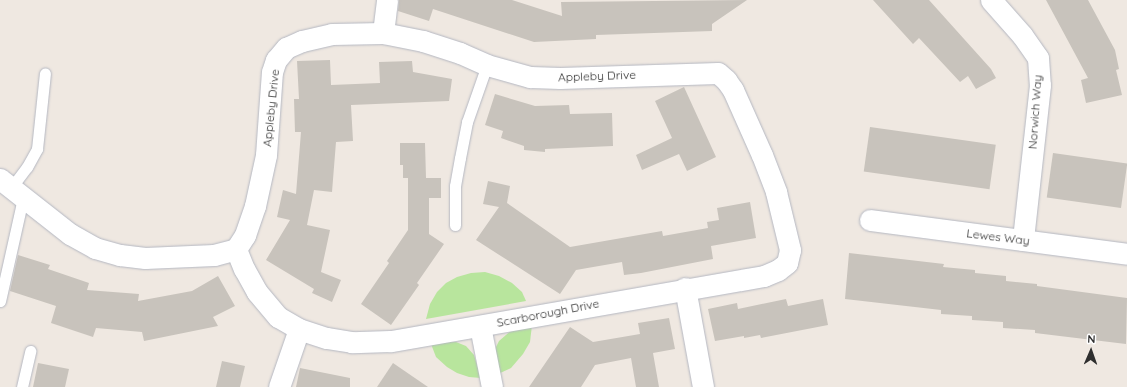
<!DOCTYPE html>
<html>
<head>
<meta charset="utf-8">
<style>
  body { margin:0 }
  #map { position:relative; width:1127px; height:387px; overflow:hidden; background:#efe8e1; font-family:Quicksand,sans-serif }
  div>[style] { position:absolute }
  [style*='--x'] { left:calc(var(--x)*1px); top:calc(var(--y)*1px); width:calc(var(--w)*1px); rotate:calc(var(--a)*1deg) }
  .green>* { inset:0; background:#b8e59d }
  .building>* { inset:0; background:#c8c3bc; transform-origin:0 0 }
  .roads { filter:drop-shadow(0 0 1px #b4b7c1) drop-shadow(0 0 1px #b4b7c1) }
  .lane>* { height:11px; margin:-5.5px; padding:0 5.5px; transform-origin:5.5px; border-radius:5.5px; background:#fff }
  .street>* { height:21px; margin:-10.5px; padding:0 10.5px; transform-origin:10.5px; border-radius:10.5px; background:#fff }
  span { translate:-50% -50%; white-space:nowrap; text-align:center; line-height:1.15; -webkit-text-stroke:3.5px #fff; paint-order:stroke }
  .street-label { font-size:12px; color:#2e2e2e }
  .north { position:absolute; left:1071px; top:331px; width:40px; height:40px; -webkit-text-stroke:3px #fff; paint-order:stroke; rotate:2deg; font-size:11px; font-weight:700; line-height:16px; text-align:center; color:#2e2e2e }
  .north::after { content:''; display:block; margin:auto; width:14px; height:18px; background:#2e2e2e; clip-path:polygon(50% 0,100% 100%,50% 72%,0 100%) }
</style>
</head>
<body>
<div id="map">
  <div class="green">
    <div style="clip-path:polygon(485px 272px,499px 276px,512px 283px,522px 292px,526px 301px,426px 319px,430px 304px,437px 292px,446px 283px,457px 277px,471px 273px)"></div>
    <div style="clip-path:polygon(532px 325px,530px 342px,523px 354px,511px 368px,498px 374px,495px 349px,499px 341px,513px 329px)"></div>
    <div style="clip-path:polygon(446px 342px,456px 342px,466px 346px,474px 355px,481px 378px,469px 377px,457px 373px,447px 367px,436px 357px,431px 344px)"></div>
  </div>
  <div class="building">
    <div style="clip-path:polygon(399px 0,512px 0,562px 16px,561px 2px,747px 0,712px 24px,712px 31px,596px 35px,596px 39px,534px 42px,433px 9px,429px 21px,398px 11px)"></div>
    <div style="clip-path:polygon(873px 0,929px 0,991px 69px,996px 78px,976px 89px,968px 76px,960px 82px,919px 38px,913px 44px)"></div>
    <div style="clip-path:polygon(1046px 0,1088px 0,1115px 50px,1119px 69px,1116px 70px,1122px 95px,1086px 103px,1081px 80px,1088px 78px)"></div>
    <div style="clip-path:polygon(330px 60px,331px 85px,380px 83px,379px 62px,412px 61px,413px 72px,452px 79px,449px 101px,351px 105px,353px 141px,336px 142px,332px 192px,314px 190px,307px 225px,330px 230px,321px 272px,341px 280px,332px 302px,312px 293px,314px 289px,266px 260px,290px 220px,277px 217px,283px 190px,296px 194px,301px 132px,295px 132px,294px 99px,299px 99px,297px 61px)"></div>
    <div style="clip-path:polygon(684px 87px,716px 157px,687px 171px,679px 154px,642px 170px,636px 155px,672px 138px,655px 101px)"></div>
    <div style="clip-path:polygon(495px 94px,535px 106px,569px 105px,570px 114px,612px 113px,613px 146px,545px 149px,545px 152px,524px 150px,524px 146px,501px 138px,503px 131px,485px 125px)"></div>
    <div style="left:870px;top:127px;width:127px;height:45px;rotate:8deg"></div>
    <div style="clip-path:polygon(400px 143px,425px 143px,426px 178px,441px 178px,441px 198px,429px 198px,429px 234px,444px 244px,417px 283px,419px 285px,391px 325px,361px 304px,389px 263px,387px 261px,408px 230px,408px 178px,403px 178px,403px 165px,400px 165px)"></div>
    <div style="left:1053px;top:153px;width:75px;height:45px;rotate:8deg"></div>
    <div style="clip-path:polygon(488px 181px,510px 186px,507px 203px,570px 247px,662px 231px,663px 236px,708px 228px,707px 222px,719px 220px,717px 208px,750px 202px,756px 238px,711px 246px,713px 259px,641px 273px,624px 275px,622px 262px,576px 270px,560px 294px,476px 240px,499px 207px,483px 204px)"></div>
    <div style="clip-path:polygon(849px 253px,944px 264px,943px 267px,975px 270px,975px 273px,1006px 276px,1006px 281px,1037px 284px,1037px 286px,1127px 298px,1126px 344px,1035px 333px,1035px 330px,1003px 328px,1003px 322px,972px 320px,972px 316px,941px 314px,941px 310px,845px 299px)"></div>
    <div style="clip-path:polygon(18px 255px,50px 265px,48px 269px,89px 283px,87px 290px,139px 294px,138px 301px,192px 291px,218px 276px,235px 306px,213px 317px,218px 326px,144px 341px,142px 332px,96px 328px,93px 337px,51px 323px,56px 306px,10px 291px)"></div>
    <div style="clip-path:polygon(786px 299px,788px 306px,823px 299px,828px 325px,761px 338px,760px 335px,744px 338px,744px 336px,715px 341px,708px 309px,737px 303px,738px 309px)"></div>
    <div style="clip-path:polygon(669px 318px,675px 349px,653px 353px,659px 387px,636px 387px,631px 358px,595px 365px,581px 387px,529px 387px,570px 327px,593px 342px,640px 334px,638px 323px)"></div>
    <div style="clip-path:polygon(222px 361px,245px 366px,240px 387px,216px 387px)"></div>
    <div style="clip-path:polygon(38px 363px,69px 369px,65px 387px,33px 387px)"></div>
    <div style="clip-path:polygon(393px 363px,428px 387px,377px 387px)"></div>
    <div style="clip-path:polygon(300px 368px,350px 378px,350px 387px,296px 387px)"></div>
  </div>
  <div class="roads">
    <div class="lane">
      <div style="--x:11;--y:188;--w:26;--a:-53"></div>
      <div style="--x:27;--y:167;--w:21;--a:-61"></div>
      <div style="--x:37;--y:149;--w:76;--a:-84"></div>
      <div style="--x:455;--y:225;--w:39;--a:-90"></div>
      <div style="--x:455;--y:186;--w:28;--a:-80"></div>
      <div style="--x:460;--y:158;--w:37;--a:-79"></div>
      <div style="--x:467;--y:122;--w:60;--a:-70.7"></div>
      <div style="--x:0;--y:301;--w:106;--a:-77.4"></div>
      <div style="--x:22;--y:387;--w:37;--a:-77"></div>
    </div>
    <div class="street">
      <div style="--x:991;--y:0;--w:47;--a:48.5"></div>
      <div style="--x:1022;--y:35;--w:28;--a:55"></div>
      <div style="--x:1038;--y:58;--w:27;--a:86"></div>
      <div style="--x:1040;--y:85;--w:156;--a:96.3"></div>
      <div style="--x:383;--y:33;--w:33;--a:-83"></div>
      <div style="--x:0;--y:179;--w:89;--a:38.2"></div>
      <div style="--x:70;--y:234;--w:29;--a:29"></div>
      <div style="--x:95;--y:248;--w:26;--a:16"></div>
      <div style="--x:120;--y:255;--w:25;--a:7"></div>
      <div style="--x:145;--y:258;--w:69;--a:-2.5"></div>
      <div style="--x:214;--y:255;--w:23;--a:-15"></div>
      <div style="--x:236;--y:249;--w:17;--a:-57"></div>
      <div style="--x:245;--y:235;--w:31;--a:-71"></div>
      <div style="--x:255;--y:206;--w:52;--a:-77.8"></div>
      <div style="--x:266;--y:155;--w:83;--a:-85.9"></div>
      <div style="--x:272;--y:72;--w:13;--a:-72"></div>
      <div style="--x:276;--y:60;--w:16;--a:-50"></div>
      <div style="--x:286;--y:48;--w:17;--a:-24"></div>
      <div style="--x:302;--y:41;--w:31;--a:-13"></div>
      <div style="--x:332;--y:34;--w:51;--a:-1.1"></div>
      <div style="--x:383;--y:33;--w:41;--a:11.3"></div>
      <div style="--x:423;--y:41;--w:39;--a:18"></div>
      <div style="--x:460;--y:53;--w:30;--a:24"></div>
      <div style="--x:487;--y:65;--w:45;--a:15.6"></div>
      <div style="--x:530;--y:77;--w:30;--a:2"></div>
      <div style="--x:560;--y:78;--w:158;--a:-1.8"></div>
      <div style="--x:718;--y:73;--w:11;--a:41"></div>
      <div style="--x:726;--y:80;--w:12;--a:55"></div>
      <div style="--x:733;--y:90;--w:71;--a:66"></div>
      <div style="--x:762;--y:155;--w:40;--a:69"></div>
      <div style="--x:776;--y:192;--w:60;--a:76.4"></div>
      <div style="--x:790;--y:250;--w:13;--a:103"></div>
      <div style="--x:787;--y:263;--w:11;--a:142"></div>
      <div style="--x:778;--y:270;--w:15;--a:157"></div>
      <div style="--x:764;--y:276;--w:380;--a:170.1"></div>
      <div style="--x:390;--y:341;--w:38;--a:178"></div>
      <div style="--x:352;--y:342;--w:26;--a:-171"></div>
      <div style="--x:326;--y:338;--w:28;--a:-162"></div>
      <div style="--x:299;--y:329;--w:24;--a:-150"></div>
      <div style="--x:278;--y:317;--w:33;--a:-130"></div>
      <div style="--x:257;--y:292;--w:26;--a:-119"></div>
      <div style="--x:244;--y:269;--w:22;--a:-112"></div>
      <div style="--x:870;--y:220;--w:259;--a:7.5"></div>
      <div style="--x:685;--y:288;--w:101;--a:79.7"></div>
      <div style="--x:480;--y:326;--w:62;--a:78.9"></div>
      <div style="--x:279;--y:387;--w:61;--a:-71"></div>
    </div>
  </div>
  <div class="street-label">
    <span style="left:597px;top:76px;rotate:-2deg">Appleby Drive</span>
    <span style="left:271px;top:108px;rotate:-84deg">Appleby Drive</span>
    <span style="left:1035px;top:112px;rotate:-86deg">Norwich Way</span>
    <span style="left:998px;top:237px;rotate:7deg">Lewes Way</span>
    <span style="left:548px;top:313px;rotate:-11deg">Scarborough Drive</span>
  </div>
  <div class="north">N</div>
</div>
</body>
</html>
